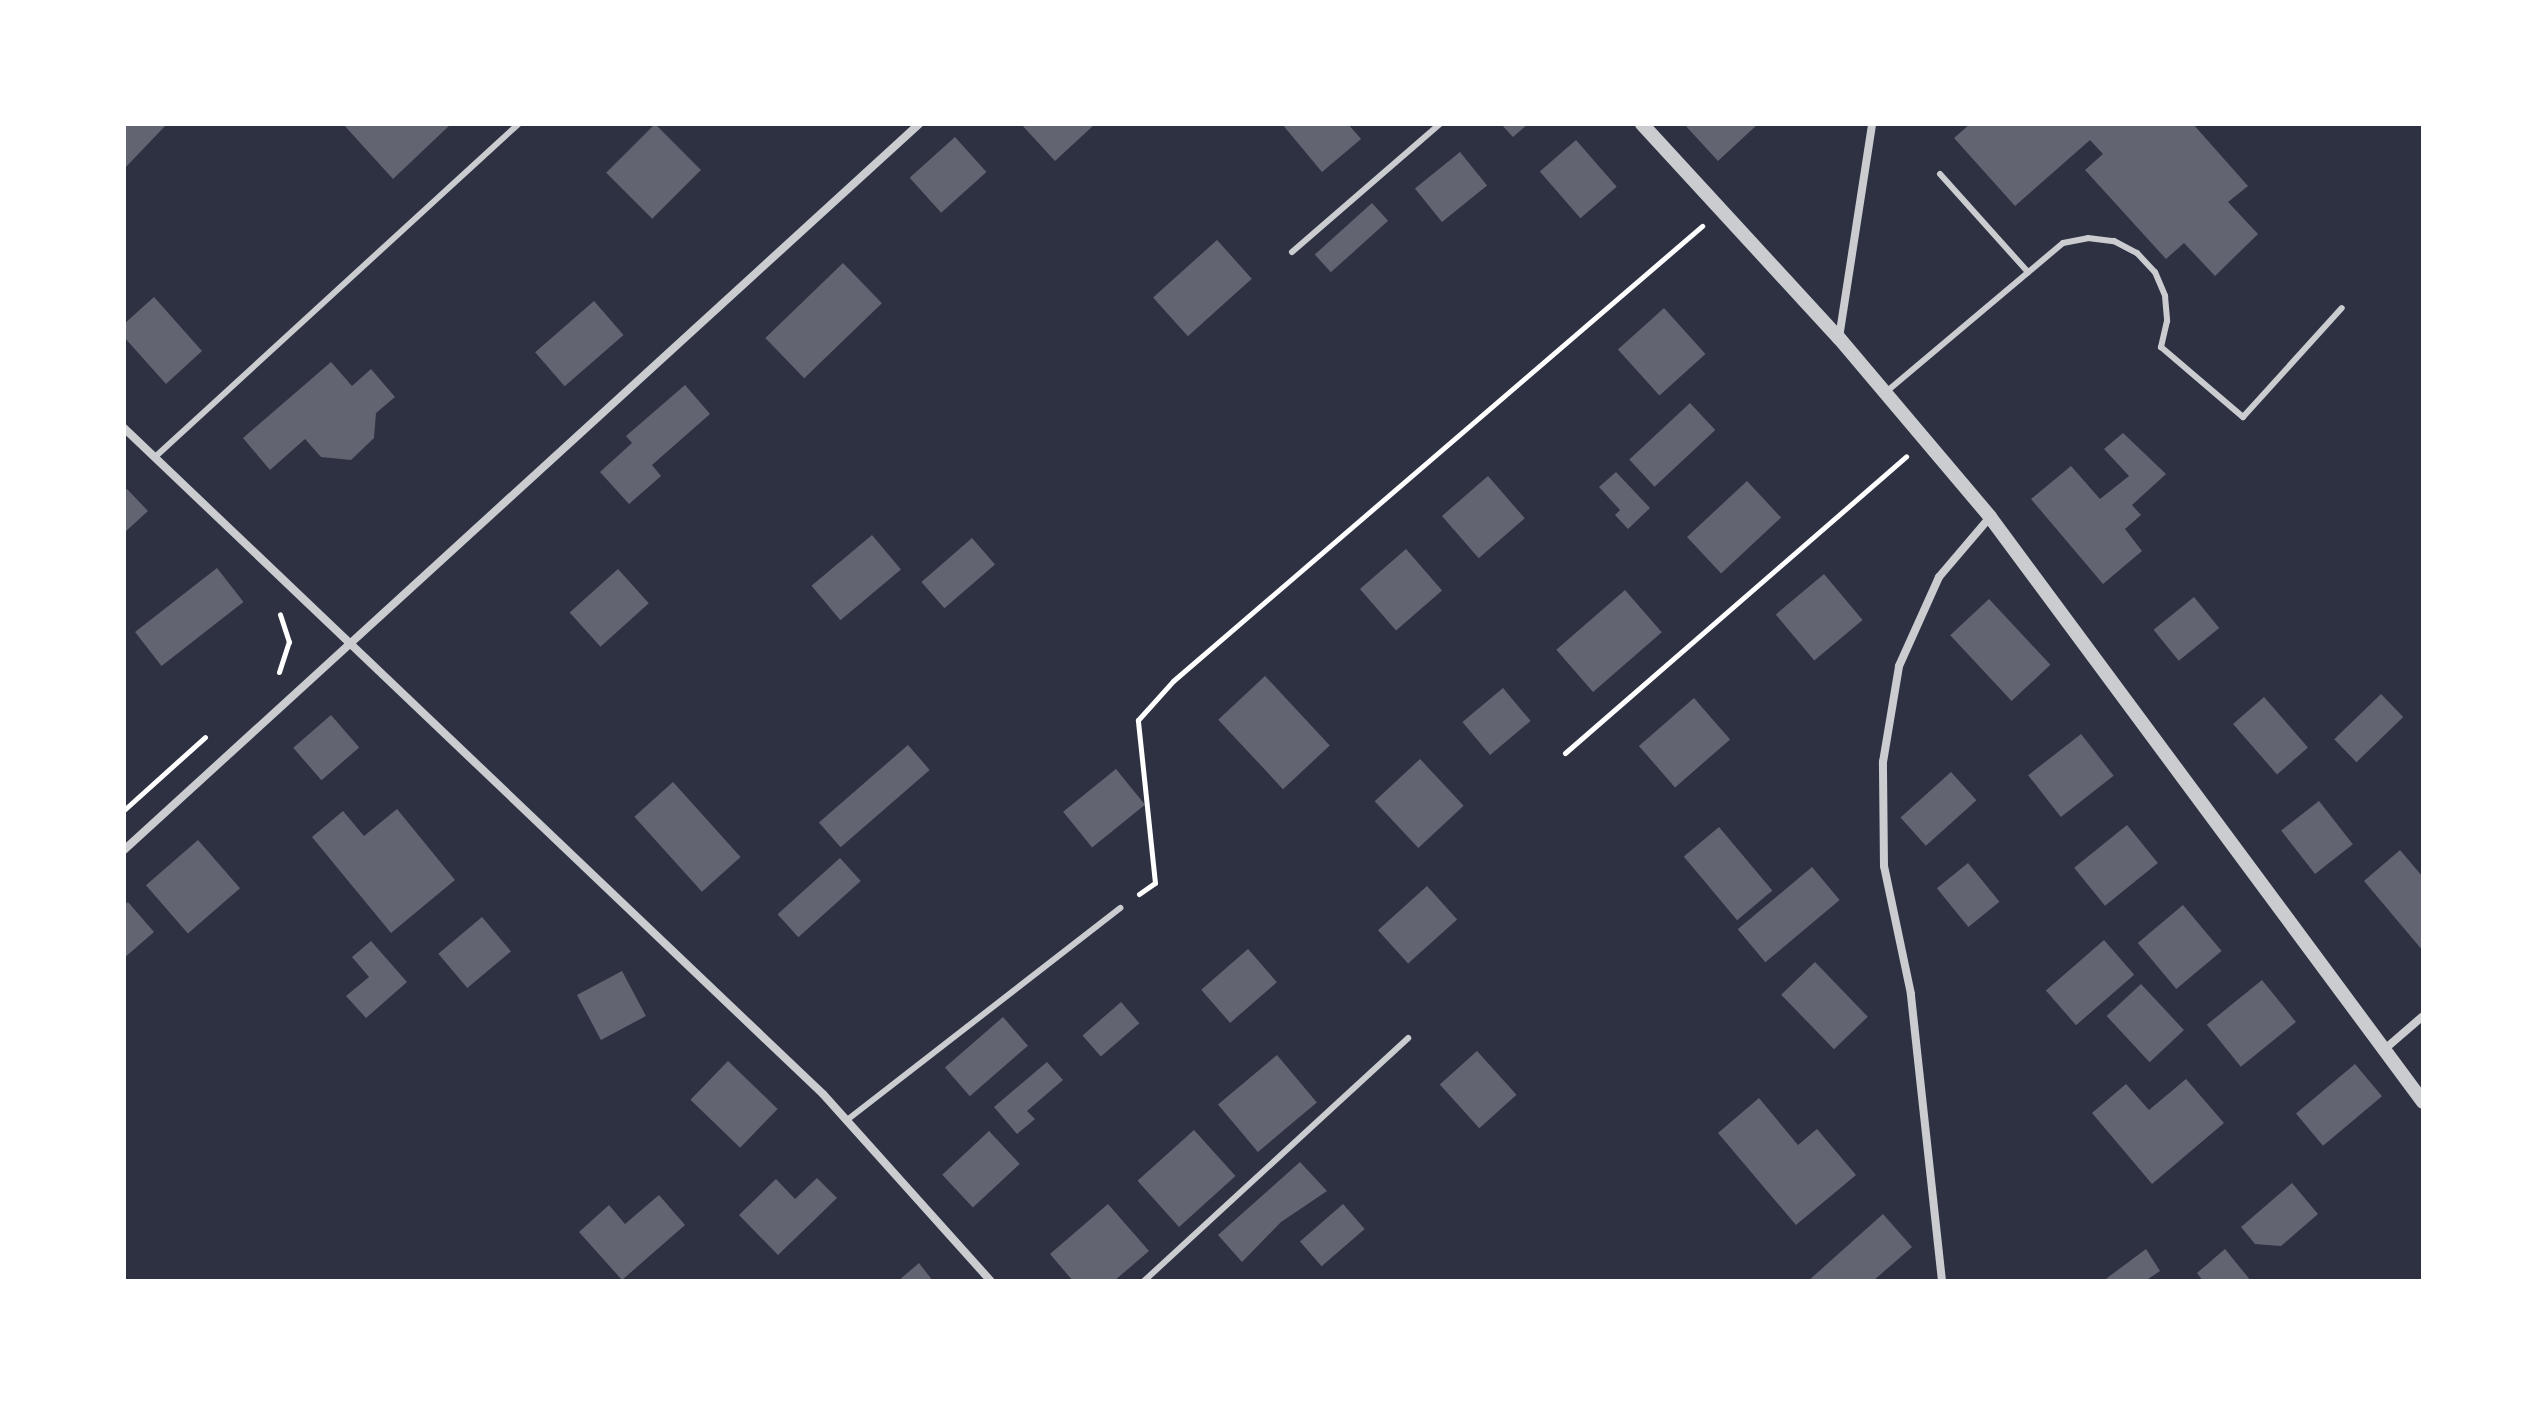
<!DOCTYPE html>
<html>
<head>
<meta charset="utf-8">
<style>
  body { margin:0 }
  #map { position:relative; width:2547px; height:1405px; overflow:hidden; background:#2d3142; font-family:Arial,sans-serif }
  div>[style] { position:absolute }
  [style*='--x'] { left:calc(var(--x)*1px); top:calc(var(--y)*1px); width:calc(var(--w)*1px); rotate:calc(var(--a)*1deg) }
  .building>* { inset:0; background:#626471; transform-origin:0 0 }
  .path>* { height:5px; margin:-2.5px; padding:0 2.5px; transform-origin:2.5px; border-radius:2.5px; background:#fff }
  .service>* { height:6px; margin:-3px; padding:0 3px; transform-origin:3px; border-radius:3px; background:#caccd0 }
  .minor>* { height:8px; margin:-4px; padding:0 4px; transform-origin:4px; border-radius:4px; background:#caccd0 }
  .tertiary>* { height:14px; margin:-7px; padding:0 7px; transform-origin:7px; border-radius:7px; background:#caccd0 }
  span { translate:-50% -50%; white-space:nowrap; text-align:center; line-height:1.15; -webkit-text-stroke:8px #fff; paint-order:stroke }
  .frame { position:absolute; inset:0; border:126px solid #fff; pointer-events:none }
</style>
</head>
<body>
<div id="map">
  <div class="building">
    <div style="clip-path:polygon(124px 124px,167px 124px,124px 169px)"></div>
    <div style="clip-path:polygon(343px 124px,451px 124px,393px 179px)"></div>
    <div style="left:655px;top:124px;width:65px;height:69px;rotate:45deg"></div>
    <div style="clip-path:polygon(1021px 124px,1095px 124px,1055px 161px)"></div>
    <div style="clip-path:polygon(1282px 124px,1348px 124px,1361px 139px,1322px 172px)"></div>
    <div style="clip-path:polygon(1501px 124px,1528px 124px,1513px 137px)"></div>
    <div style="clip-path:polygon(1684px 124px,1758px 124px,1718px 161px)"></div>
    <div style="clip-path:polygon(1970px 124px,2193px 124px,2248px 186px,2228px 202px,2258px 234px,2215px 276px,2184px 243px,2166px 259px,2085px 170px,2103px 154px,2090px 140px,2015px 206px,1954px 138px)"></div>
    <div style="left:955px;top:137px;width:47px;height:61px;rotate:48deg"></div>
    <div style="left:1576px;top:140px;width:62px;height:48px;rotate:49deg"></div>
    <div style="left:1460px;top:152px;width:43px;height:58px;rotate:51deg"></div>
    <div style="left:1372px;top:203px;width:24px;height:77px;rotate:48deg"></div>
    <div style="left:1217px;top:240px;width:52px;height:86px;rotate:48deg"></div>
    <div style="left:843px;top:263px;width:56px;height:108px;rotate:46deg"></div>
    <div style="clip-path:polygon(154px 297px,202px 351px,166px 384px,124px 337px,124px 324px)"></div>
    <div style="left:594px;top:301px;width:45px;height:78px;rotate:49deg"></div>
    <div style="left:1664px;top:308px;width:62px;height:62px;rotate:48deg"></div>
    <div style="clip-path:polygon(331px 362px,352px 386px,371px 369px,395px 397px,376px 413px,374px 438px,351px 460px,321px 457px,305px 439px,270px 470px,243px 438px)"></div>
    <div style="clip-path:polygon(685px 385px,710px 414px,652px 465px,661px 476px,629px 504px,600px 472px,632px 443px,626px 436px)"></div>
    <div style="left:1690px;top:403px;width:37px;height:83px;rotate:47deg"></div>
    <div style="clip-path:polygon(2123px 433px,2166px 474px,2132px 505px,2141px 515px,2125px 529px,2142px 551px,2103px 584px,2031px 499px,2071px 466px,2100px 499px,2129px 476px,2104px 449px)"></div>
    <div style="clip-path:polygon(1616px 472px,1650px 508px,1628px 529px,1615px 515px,1620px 510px,1599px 487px)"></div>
    <div style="left:1488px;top:476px;width:56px;height:61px;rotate:49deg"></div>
    <div style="left:1747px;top:481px;width:50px;height:82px;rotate:47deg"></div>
    <div style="clip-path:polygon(127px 489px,148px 511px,124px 533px,124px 492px)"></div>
    <div style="left:872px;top:535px;width:45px;height:79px;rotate:50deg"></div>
    <div style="left:972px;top:538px;width:35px;height:67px;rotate:49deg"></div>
    <div style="left:1406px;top:549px;width:55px;height:61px;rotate:49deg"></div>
    <div style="left:217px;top:568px;width:43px;height:104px;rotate:52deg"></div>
    <div style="left:618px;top:569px;width:46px;height:65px;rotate:48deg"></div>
    <div style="left:1824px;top:574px;width:60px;height:63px;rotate:50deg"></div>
    <div style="left:1625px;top:590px;width:56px;height:91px;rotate:49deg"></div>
    <div style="left:2194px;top:597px;width:40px;height:52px;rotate:51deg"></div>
    <div style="left:1989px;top:599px;width:90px;height:53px;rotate:47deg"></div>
    <div style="left:1265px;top:676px;width:95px;height:64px;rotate:47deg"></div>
    <div style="left:1503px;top:688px;width:43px;height:53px;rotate:50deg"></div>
    <div style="left:2381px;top:694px;width:32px;height:65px;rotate:46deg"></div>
    <div style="left:2264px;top:697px;width:67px;height:41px;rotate:49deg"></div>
    <div style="left:1694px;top:698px;width:55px;height:73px;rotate:49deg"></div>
    <div style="left:331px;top:715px;width:43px;height:50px;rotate:49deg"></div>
    <div style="left:2081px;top:734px;width:53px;height:67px;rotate:52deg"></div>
    <div style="left:908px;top:745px;width:33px;height:118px;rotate:49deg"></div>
    <div style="left:1420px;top:759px;width:64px;height:62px;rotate:47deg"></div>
    <div style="left:1116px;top:769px;width:46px;height:68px;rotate:51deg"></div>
    <div style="left:1951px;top:772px;width:38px;height:68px;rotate:48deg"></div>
    <div style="left:673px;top:782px;width:101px;height:52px;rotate:48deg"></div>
    <div style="left:2319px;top:801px;width:55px;height:48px;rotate:52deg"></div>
    <div style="clip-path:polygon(397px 809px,455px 880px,391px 933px,312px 837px,343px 811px,364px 836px)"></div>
    <div style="left:2127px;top:825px;width:49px;height:68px;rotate:51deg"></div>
    <div style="left:1719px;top:827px;width:83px;height:46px;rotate:50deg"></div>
    <div style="left:198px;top:840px;width:64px;height:69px;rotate:49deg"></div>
    <div style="clip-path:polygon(2400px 850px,2423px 877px,2423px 951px,2364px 881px)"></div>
    <div style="left:840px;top:858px;width:31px;height:84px;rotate:48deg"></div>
    <div style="left:1968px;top:863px;width:50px;height:40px;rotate:51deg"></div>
    <div style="left:1812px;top:867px;width:43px;height:97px;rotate:50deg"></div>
    <div style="left:1427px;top:886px;width:45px;height:66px;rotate:48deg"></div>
    <div style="clip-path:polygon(128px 902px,154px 932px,124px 958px,124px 905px)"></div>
    <div style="left:2183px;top:905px;width:60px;height:59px;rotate:50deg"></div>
    <div style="left:482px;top:917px;width:45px;height:57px;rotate:50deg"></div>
    <div style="left:2104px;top:940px;width:46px;height:77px;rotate:49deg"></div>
    <div style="clip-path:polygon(371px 941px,407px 982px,366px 1018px,346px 996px,369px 977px,352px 957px)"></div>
    <div style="left:1248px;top:949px;width:44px;height:62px;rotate:49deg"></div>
    <div style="left:1815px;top:962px;width:76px;height:47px;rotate:46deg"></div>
    <div style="left:622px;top:971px;width:51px;height:51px;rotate:62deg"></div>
    <div style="left:2262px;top:980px;width:54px;height:71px;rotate:51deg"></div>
    <div style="left:2141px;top:984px;width:63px;height:47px;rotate:47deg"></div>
    <div style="left:1121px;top:1002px;width:28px;height:51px;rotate:49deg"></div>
    <div style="left:1003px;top:1017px;width:38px;height:77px;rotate:49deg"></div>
    <div style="left:1477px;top:1051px;width:59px;height:50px;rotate:48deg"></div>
    <div style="left:1277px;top:1055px;width:62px;height:77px;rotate:50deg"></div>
    <div style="left:728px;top:1061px;width:69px;height:54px;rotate:44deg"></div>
    <div style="clip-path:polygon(1047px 1062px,1063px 1080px,1027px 1111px,1035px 1119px,1017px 1134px,994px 1107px)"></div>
    <div style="left:2355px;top:1064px;width:42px;height:77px;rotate:50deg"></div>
    <div style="clip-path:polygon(2186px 1079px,2224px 1123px,2152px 1184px,2092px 1113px,2126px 1084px,2149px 1110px)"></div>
    <div style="clip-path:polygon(1759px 1098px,1798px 1145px,1817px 1129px,1856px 1175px,1796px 1225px,1718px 1133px)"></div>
    <div style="left:1194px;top:1130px;width:62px;height:76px;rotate:48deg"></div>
    <div style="left:989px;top:1131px;width:45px;height:64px;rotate:47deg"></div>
    <div style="clip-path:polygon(1300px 1162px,1327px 1191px,1281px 1222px,1242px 1262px,1218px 1235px)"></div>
    <div style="clip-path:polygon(817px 1178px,837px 1198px,778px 1255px,739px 1215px,776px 1179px,795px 1199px)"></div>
    <div style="clip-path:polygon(2292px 1183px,2318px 1214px,2281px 1246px,2255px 1244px,2241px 1227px)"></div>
    <div style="clip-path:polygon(659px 1195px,685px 1225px,622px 1280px,579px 1232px,609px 1205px,625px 1224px)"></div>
    <div style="clip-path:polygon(1108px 1204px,1149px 1251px,1114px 1281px,1073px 1281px,1050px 1254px)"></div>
    <div style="left:1343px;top:1204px;width:33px;height:57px;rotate:49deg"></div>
    <div style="clip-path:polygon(1883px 1214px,1912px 1247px,1873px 1281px,1808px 1281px)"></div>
    <div style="clip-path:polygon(2146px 1249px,2160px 1271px,2145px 1281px,2103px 1281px)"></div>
    <div style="clip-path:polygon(2225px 1249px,2251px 1281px,2203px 1281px,2197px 1273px)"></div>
    <div style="clip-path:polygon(919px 1263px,933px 1281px,898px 1281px)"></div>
  </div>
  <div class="path">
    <div style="--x:279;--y:672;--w:32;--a:-72"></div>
    <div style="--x:289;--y:642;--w:29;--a:-108"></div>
    <div style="--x:1565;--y:753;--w:452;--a:-41"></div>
    <div style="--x:124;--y:810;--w:109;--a:-42"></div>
    <div style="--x:1139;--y:894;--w:19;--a:-35"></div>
    <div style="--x:1155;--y:883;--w:164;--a:-96"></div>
    <div style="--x:1138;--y:720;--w:52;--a:-48.1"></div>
    <div style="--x:1173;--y:681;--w:698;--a:-40.7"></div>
  </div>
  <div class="service">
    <div style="--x:1940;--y:174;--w:132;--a:48.1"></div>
    <div style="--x:1292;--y:252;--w:196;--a:-40.9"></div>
    <div style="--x:1886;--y:392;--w:231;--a:-40.1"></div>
    <div style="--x:2063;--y:243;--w:25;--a:-11"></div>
    <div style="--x:2088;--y:238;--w:26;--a:7"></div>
    <div style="--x:2114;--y:241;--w:26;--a:28"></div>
    <div style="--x:2137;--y:253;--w:26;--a:47"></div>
    <div style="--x:2155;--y:272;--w:26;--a:67"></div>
    <div style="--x:2165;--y:296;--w:25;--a:85"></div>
    <div style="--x:2167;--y:321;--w:27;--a:103"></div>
    <div style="--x:2161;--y:347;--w:108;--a:40.5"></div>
    <div style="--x:2243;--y:417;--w:147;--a:-47.8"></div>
    <div style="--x:155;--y:457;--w:493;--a:-42.5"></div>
    <div style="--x:847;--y:1120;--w:346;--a:-37.8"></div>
    <div style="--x:1144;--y:1281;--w:359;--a:-42.6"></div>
  </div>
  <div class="minor">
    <div style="--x:1839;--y:338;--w:217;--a:-81.2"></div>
    <div style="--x:124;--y:428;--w:965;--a:43.62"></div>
    <div style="--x:823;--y:1094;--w:251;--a:48.1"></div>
    <div style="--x:124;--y:850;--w:1077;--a:-42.4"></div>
    <div style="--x:2386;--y:1048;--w:49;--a:-40.9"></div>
    <div style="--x:1942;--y:1281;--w:289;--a:-96.2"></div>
    <div style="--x:1911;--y:994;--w:131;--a:-101.9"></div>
    <div style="--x:1884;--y:866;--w:104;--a:-90.6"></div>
    <div style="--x:1883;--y:762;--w:97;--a:-80.5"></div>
    <div style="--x:1899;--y:666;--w:98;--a:-65.8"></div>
    <div style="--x:1939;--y:577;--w:79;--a:-49.6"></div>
  </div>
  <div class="tertiary">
    <div style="--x:1642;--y:124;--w:291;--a:47.4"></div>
    <div style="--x:1839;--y:338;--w:234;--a:49.8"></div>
    <div style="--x:1990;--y:517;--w:728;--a:53.49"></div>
  </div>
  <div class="frame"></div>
</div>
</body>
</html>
